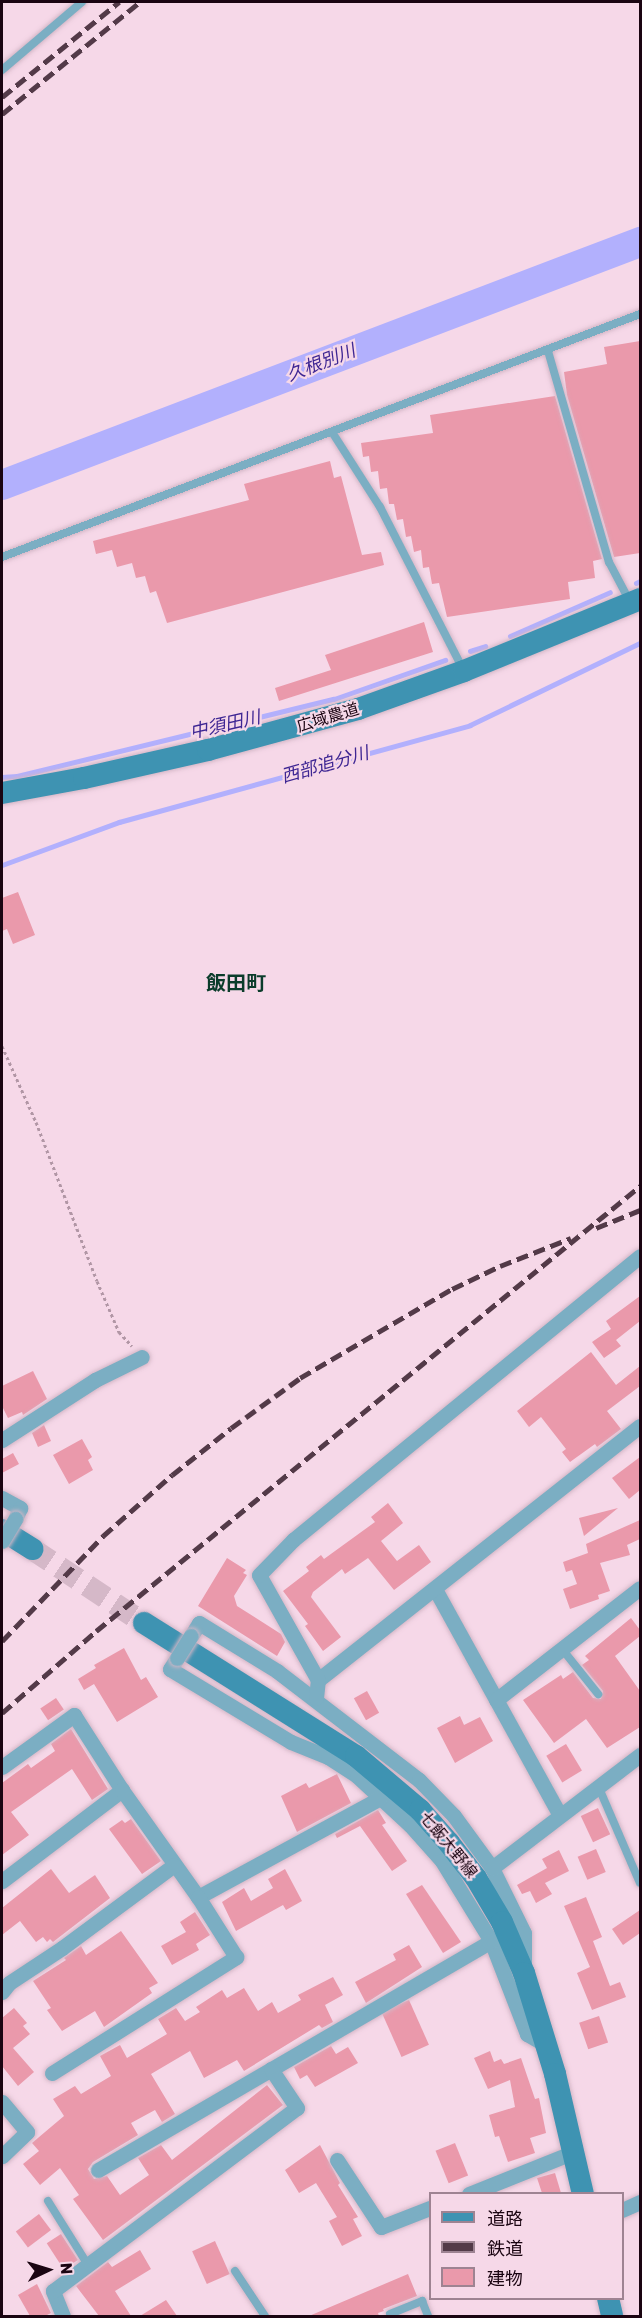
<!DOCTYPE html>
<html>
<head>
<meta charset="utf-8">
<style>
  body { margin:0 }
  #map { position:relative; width:642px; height:2318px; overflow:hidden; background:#f6d8e8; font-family:Rubik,"Noto Sans JP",sans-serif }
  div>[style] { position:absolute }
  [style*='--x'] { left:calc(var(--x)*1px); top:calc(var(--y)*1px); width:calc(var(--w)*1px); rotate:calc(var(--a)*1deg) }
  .stream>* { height:5px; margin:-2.5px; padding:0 2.5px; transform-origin:2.5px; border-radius:2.5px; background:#b2b0fd }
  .river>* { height:30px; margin:-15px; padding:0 15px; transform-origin:15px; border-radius:15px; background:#b2b0fd }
  .building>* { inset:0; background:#ea99ab; transform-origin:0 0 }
  .secondary-tunnel>* { height:22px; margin-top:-11px; transform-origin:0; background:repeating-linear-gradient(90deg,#d5b8c8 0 22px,transparent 0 33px) }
  .path>* { height:3px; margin-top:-1.5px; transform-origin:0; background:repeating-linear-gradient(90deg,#b196a5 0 3px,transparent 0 6px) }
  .roads { filter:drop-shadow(0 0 2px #d3b6c6) drop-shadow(0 0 2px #d3b6c6) }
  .lane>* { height:8px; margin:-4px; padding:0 4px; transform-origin:4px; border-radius:4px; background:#7baec3 }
  .street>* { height:15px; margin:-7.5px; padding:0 7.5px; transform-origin:7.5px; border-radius:7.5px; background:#7baec3 }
  .secondary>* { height:22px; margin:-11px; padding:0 11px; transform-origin:11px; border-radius:11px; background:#3e93b2 }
  .rail>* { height:4.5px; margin-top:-2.25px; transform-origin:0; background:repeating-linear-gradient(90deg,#533a48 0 12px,transparent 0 18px) }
  .bridges { filter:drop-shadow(0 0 2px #d3b6c6) drop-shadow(0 0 2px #d3b6c6) }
  .street-bridge>* { height:15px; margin:-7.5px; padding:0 7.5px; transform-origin:7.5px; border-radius:7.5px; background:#7baec3 }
  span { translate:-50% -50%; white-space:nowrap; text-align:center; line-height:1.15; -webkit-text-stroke:4.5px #f6d8e8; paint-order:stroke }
  .street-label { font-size:16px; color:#1a0411 }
  .water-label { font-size:18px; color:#3e2693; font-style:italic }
  .quarter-label { font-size:20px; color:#0b3c2b; font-weight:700 }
  .frame { position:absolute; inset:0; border:3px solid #1a0411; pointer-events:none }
  .legend { position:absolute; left:429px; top:2192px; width:195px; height:108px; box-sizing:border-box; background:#f6d8e8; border:2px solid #9e8392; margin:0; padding:8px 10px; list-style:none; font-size:18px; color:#1a0411 }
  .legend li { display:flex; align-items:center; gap:12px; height:30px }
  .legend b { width:30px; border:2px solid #9e8392 }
  .north { position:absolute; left:18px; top:2240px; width:60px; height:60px; -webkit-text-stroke:4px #f6d8e8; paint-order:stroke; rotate:86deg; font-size:16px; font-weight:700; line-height:24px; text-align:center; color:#1a0411 }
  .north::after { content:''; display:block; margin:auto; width:21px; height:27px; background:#1a0411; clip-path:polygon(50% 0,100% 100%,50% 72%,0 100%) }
</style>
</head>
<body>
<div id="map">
  <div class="stream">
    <div style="--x:636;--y:583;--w:4;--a:-27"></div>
    <div style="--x:510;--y:636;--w:109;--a:-23.7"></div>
    <div style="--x:470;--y:651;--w:16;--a:-18"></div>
    <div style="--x:2;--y:777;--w:15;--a:-4"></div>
    <div style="--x:17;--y:776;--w:326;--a:-13.7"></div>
    <div style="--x:334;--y:699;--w:118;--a:-19.4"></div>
    <div style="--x:2;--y:865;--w:125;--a:-20.2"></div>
    <div style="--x:119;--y:822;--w:364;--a:-15.4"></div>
    <div style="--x:470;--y:725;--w:189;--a:-25.8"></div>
  </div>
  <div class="river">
    <div style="--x:2;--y:485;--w:683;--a:-20.85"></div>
  </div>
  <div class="building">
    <div style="clip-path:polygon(640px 341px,640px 553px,614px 557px,567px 395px,564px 372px,607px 364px,604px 347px)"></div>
    <div style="clip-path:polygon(555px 396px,602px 559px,593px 561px,595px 578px,568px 582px,570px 599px,447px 617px,439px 583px,432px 584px,429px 567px,423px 568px,421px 550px,414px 552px,411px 536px,406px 537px,403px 519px,397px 520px,394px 504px,389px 504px,387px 488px,380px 489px,378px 471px,371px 472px,369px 456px,363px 457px,361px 443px,433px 433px,430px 415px)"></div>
    <div style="clip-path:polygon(330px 461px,334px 478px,341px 476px,362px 555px,381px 552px,384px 565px,167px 623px,156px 591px,150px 593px,145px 576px,136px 578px,132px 563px,117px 567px,112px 550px,96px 554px,93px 541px,249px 500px,244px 484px)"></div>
    <div style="clip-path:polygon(424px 622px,433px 652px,279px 701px,275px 688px,331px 670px,325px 655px)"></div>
    <div style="clip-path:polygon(18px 892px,35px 935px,13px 944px,7px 929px,2px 931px,2px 898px)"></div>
    <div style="clip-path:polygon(640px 1296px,640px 1321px,616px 1340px,621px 1346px,604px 1358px,592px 1342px,611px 1329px,606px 1321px)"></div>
    <div style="clip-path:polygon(591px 1352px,616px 1385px,640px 1366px,640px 1386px,607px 1411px,621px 1429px,597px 1447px,595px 1444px,570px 1462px,562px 1452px,566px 1449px,541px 1417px,529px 1427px,517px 1411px)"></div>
    <div style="clip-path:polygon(33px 1371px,47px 1399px,23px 1415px,22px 1412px,8px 1418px,2px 1406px,2px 1386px)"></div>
    <div style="clip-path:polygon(44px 1425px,51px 1441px,38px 1447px,32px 1433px)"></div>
    <div style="clip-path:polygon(82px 1439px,92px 1457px,88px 1460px,93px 1470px,69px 1484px,53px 1455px)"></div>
    <div style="clip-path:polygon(13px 1453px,19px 1464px,2px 1473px,2px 1459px)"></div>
    <div style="clip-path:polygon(640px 1457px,640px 1490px,629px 1499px,612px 1478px)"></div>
    <div style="clip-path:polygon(388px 1503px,403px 1523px,381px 1541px,397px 1561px,419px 1545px,431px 1562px,394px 1590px,368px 1558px,345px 1574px,342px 1569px,313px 1592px,311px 1597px,341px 1637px,323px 1651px,305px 1626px,308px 1624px,283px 1591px,309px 1571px,306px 1567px,321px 1555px,324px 1559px,375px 1522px,371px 1517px)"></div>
    <div style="clip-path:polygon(618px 1508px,584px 1536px,579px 1518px)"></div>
    <div style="clip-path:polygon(640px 1520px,640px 1539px,627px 1545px,630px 1555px,600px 1563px,610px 1591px,598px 1595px,599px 1599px,570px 1609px,563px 1589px,577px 1584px,572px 1570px,566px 1572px,563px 1562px,588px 1553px,586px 1544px)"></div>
    <div style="clip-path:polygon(227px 1558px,246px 1570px,243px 1573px,247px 1575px,234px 1596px,237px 1606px,281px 1634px,285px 1642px,277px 1656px,198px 1606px)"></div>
    <div style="clip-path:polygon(631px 1618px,640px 1630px,640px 1636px,615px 1656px,640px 1691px,640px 1727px,607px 1748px,586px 1719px,554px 1743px,523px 1700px,561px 1675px,563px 1679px,573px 1672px,593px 1698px,601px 1699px,603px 1691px,582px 1665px,589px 1660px,585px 1656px)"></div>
    <div style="clip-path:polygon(124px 1648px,141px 1680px,146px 1677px,158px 1697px,117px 1722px,94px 1684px,84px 1690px,78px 1679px,96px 1668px,94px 1665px)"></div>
    <div style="left:367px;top:1691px;width:25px;height:15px;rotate:61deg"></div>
    <div style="left:56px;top:1698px;width:14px;height:19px;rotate:56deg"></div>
    <div style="clip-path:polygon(460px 1716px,464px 1725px,480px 1717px,493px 1741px,455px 1763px,437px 1728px)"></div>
    <div style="clip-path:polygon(71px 1729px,108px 1789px,92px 1800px,72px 1769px,11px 1812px,29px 1835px,2px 1855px,2px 1783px,28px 1764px,31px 1768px,55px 1751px,51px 1744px)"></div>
    <div style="left:566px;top:1744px;width:31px;height:23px;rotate:59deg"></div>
    <div style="clip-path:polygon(337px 1774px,351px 1803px,297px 1832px,281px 1796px,306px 1783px,309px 1788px)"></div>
    <div style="left:598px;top:1808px;width:29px;height:19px;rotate:65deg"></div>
    <div style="clip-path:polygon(378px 1810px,386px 1823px,382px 1825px,407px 1861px,392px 1871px,360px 1826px,337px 1838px,335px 1834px)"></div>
    <div style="clip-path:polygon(131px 1819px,161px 1861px,142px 1874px,109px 1829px,122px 1820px,125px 1823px)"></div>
    <div style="left:596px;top:1849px;width:25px;height:20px;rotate:67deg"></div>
    <div style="clip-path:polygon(559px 1850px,569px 1871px,545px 1883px,552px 1894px,536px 1903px,530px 1891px,522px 1894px,517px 1885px,547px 1868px,542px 1859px)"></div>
    <div style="clip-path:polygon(51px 1869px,69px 1893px,95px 1875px,110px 1898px,53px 1942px,50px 1939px,47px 1942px,43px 1937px,36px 1942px,20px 1921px,2px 1935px,2px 1908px)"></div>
    <div style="clip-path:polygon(285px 1869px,302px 1901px,286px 1910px,283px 1905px,236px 1931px,222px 1902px,244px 1888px,251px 1901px,273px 1888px,268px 1879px)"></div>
    <div style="clip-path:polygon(422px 1885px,461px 1942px,443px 1953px,406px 1894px)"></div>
    <div style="clip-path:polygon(586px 1897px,602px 1937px,593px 1941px,610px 1986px,620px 1982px,626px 1997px,592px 2010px,577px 1973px,590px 1967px,564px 1906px)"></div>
    <div style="clip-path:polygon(640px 1910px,640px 1933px,623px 1945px,612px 1929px)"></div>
    <div style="clip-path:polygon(195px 1912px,210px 1935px,196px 1944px,199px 1950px,172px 1965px,161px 1946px,186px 1932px,180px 1922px)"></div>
    <div style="clip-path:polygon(121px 1931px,158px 1983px,149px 1988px,152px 1993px,104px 2027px,95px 2011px,62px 2031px,47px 2010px,51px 2008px,33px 1981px,66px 1960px,64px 1958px,81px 1946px,86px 1955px)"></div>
    <div style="clip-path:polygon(409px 1945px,422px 1967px,366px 2003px,355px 1982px,396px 1960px,393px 1954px)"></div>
    <div style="clip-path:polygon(333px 1977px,343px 1995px,325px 2005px,333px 2022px,322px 2028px,319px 2025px,244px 2071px,237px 2060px,204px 2078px,190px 2051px,151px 2074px,175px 2114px,162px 2122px,155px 2110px,131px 2123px,138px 2135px,93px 2162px,88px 2169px,94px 2179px,107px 2176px,120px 2195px,149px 2175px,138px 2158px,161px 2145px,172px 2160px,267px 2085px,283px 2105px,103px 2240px,73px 2199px,79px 2195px,60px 2168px,40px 2185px,23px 2164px,39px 2151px,32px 2143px,64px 2116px,53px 2099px,75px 2086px,81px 2094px,111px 2076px,100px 2056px,120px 2045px,127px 2058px,167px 2034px,158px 2019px,176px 2008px,185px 2021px,200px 2012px,196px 2007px,222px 1990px,227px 1998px,244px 1988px,258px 2011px,272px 2002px,278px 2013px,301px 2000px,298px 1995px)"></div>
    <div style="left:409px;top:2000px;width:49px;height:30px;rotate:66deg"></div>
    <div style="clip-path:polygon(14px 2008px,27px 2023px,23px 2026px,30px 2034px,13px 2048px,34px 2072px,18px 2086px,2px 2066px,2px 2018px)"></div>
    <div style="left:599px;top:2016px;width:28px;height:21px;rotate:71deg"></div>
    <div style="clip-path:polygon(331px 2046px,336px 2054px,348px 2047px,358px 2063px,315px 2087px,307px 2075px,300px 2079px,294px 2067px)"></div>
    <div style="clip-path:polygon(490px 2051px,494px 2062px,501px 2059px,504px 2064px,521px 2058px,535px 2099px,539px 2098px,546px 2133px,530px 2138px,535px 2153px,508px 2162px,499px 2136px,495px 2137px,489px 2115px,515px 2107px,510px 2080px,488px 2089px,474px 2058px)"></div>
    <div style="left:455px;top:2143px;width:35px;height:21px;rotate:68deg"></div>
    <div style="clip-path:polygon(320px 2145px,340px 2183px,338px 2185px,358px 2217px,353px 2219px,362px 2236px,342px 2246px,329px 2221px,337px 2217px,316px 2183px,299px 2193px,285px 2170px)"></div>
    <div style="clip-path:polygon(555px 2173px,561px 2193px,542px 2193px,537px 2178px)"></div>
    <div style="left:39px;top:2214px;width:20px;height:29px;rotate:53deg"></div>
    <div style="left:61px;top:2234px;width:31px;height:17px;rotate:57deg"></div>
    <div style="left:215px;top:2241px;width:36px;height:25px;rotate:66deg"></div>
    <div style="clip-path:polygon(140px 2250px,151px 2269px,115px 2291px,131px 2316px,99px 2316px,76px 2286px,108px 2262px,112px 2267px)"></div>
    <div style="clip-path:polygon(408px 2274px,417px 2296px,383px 2309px,384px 2311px,378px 2313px,379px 2316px,309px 2316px)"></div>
    <div style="clip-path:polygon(37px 2284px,51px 2313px,45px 2316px,30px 2316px,18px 2295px)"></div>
    <div style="clip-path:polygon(166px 2300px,177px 2316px,140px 2316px)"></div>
  </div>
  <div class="secondary-tunnel">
    <div style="--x:32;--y:1549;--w:134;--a:33.5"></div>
  </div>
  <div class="path">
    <div style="--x:2;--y:1046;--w:83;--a:65.9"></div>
    <div style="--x:36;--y:1122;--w:170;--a:69"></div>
    <div style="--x:97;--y:1281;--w:56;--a:66.7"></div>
    <div style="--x:119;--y:1332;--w:19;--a:47"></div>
  </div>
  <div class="roads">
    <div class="lane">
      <div style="--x:2;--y:70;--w:105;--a:-40.4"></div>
      <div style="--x:548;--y:351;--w:220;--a:73.9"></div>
      <div style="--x:609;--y:562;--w:43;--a:62.2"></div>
      <div style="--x:332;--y:432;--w:89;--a:57.4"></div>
      <div style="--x:380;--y:507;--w:182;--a:62.9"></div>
      <div style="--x:2;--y:557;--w:683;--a:-20.85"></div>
      <div style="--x:562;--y:1649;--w:58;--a:51.3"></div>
      <div style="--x:599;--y:1788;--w:103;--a:66.7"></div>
      <div style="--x:48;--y:2201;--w:75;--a:58"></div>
      <div style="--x:235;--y:2271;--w:54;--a:56.3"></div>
      <div style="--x:390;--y:2314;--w:35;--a:-22"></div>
      <div style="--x:422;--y:2301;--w:16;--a:68"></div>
    </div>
    <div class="street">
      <div style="--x:2;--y:1440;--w:111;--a:-32.8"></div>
      <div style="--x:95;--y:1380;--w:52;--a:-26.1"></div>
      <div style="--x:2;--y:1498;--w:21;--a:29"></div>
      <div style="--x:20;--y:1508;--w:12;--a:114"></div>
      <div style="--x:435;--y:1589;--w:258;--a:61.1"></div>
      <div style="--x:191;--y:1636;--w:15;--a:-58"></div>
      <div style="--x:199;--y:1623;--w:92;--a:31.6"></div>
      <div style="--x:277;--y:1671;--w:179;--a:37.5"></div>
      <div style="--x:419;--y:1780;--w:50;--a:45.8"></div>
      <div style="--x:454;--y:1816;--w:64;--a:53.8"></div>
      <div style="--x:492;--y:1868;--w:72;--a:63.8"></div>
      <div style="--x:524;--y:1933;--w:31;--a:90"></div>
      <div style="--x:177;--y:1658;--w:13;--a:122"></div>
      <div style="--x:170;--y:1669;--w:141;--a:31.1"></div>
      <div style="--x:291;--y:1742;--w:40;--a:22"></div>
      <div style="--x:328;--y:1757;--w:35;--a:33"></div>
      <div style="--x:357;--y:1776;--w:72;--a:42.8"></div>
      <div style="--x:410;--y:1825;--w:48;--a:48.4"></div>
      <div style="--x:442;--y:1861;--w:94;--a:58.5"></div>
      <div style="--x:491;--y:1941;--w:100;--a:68.8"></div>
      <div style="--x:527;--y:2034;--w:22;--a:30"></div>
      <div style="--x:318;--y:1680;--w:410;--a:-38.3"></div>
      <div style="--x:316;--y:1698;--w:18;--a:-84"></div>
      <div style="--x:318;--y:1680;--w:120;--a:-119.3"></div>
      <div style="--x:259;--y:1575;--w:49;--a:-45.8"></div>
      <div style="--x:293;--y:1540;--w:448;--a:-39.3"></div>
      <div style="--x:496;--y:1700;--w:182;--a:-37.9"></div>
      <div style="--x:2;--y:1767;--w:89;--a:-35.8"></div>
      <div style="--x:74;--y:1715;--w:89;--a:57.4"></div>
      <div style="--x:492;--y:1868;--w:186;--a:-37.4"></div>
      <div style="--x:2;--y:1881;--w:151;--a:-37.2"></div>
      <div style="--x:122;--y:1790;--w:131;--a:54.6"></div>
      <div style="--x:198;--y:1897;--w:207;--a:-28.5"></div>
      <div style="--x:2;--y:1992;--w:11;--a:-52"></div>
      <div style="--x:9;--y:1983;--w:64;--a:-33.4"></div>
      <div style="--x:62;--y:1948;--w:139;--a:-36.5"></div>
      <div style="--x:52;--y:2073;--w:218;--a:-32.2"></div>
      <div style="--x:236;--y:1957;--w:71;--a:-122.3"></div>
      <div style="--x:2;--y:2102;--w:39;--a:50"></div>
      <div style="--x:27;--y:2132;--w:35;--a:136"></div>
      <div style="--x:337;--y:2160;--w:80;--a:56.7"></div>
      <div style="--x:381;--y:2227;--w:53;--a:-21.2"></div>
      <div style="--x:98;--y:2170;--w:455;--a:-30.2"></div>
      <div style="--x:469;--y:2194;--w:113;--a:-21.8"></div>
      <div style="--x:622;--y:2210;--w:20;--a:-24"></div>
      <div style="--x:63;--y:2316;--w:27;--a:-112"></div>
      <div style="--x:53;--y:2291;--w:305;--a:-36.9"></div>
      <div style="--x:297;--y:2108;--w:47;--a:-123.7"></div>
    </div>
    <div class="secondary">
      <div style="--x:2;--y:793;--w:83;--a:-10.4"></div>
      <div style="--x:84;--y:778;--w:127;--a:-12.7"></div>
      <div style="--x:208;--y:750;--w:156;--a:-15.3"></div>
      <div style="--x:358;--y:709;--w:113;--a:-19.7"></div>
      <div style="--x:464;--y:671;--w:190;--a:-22.2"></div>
      <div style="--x:2;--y:1530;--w:36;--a:32"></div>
      <div style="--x:144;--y:1623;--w:250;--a:32.1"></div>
      <div style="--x:356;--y:1756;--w:84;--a:40.2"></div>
      <div style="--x:420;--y:1810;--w:44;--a:48.7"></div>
      <div style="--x:449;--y:1843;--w:44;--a:52.4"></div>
      <div style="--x:476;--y:1878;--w:51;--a:59.4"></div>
      <div style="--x:502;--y:1922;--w:56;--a:66.7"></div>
      <div style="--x:524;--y:1973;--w:106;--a:72.9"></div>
      <div style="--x:555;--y:2074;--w:123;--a:76.9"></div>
      <div style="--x:608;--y:2298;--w:18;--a:77"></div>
    </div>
  </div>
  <div class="rail">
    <div style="--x:2;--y:97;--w:151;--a:-39.1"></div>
    <div style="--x:2;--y:114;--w:178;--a:-39.1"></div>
    <div style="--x:596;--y:1228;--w:48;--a:-22.2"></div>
    <div style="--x:2;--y:1641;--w:146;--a:-46.1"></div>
    <div style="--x:103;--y:1536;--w:92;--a:-41.5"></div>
    <div style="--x:172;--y:1475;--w:75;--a:-38.5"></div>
    <div style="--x:231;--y:1428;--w:85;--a:-35.9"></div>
    <div style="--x:300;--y:1378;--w:176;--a:-30.4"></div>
    <div style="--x:452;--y:1289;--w:53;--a:-25.6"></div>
    <div style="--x:500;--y:1266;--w:76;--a:-21.5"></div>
    <div style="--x:2;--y:1713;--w:125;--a:-41.1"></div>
    <div style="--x:96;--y:1631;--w:703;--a:-39.28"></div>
  </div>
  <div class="bridges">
    <div class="street-bridge">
      <div style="--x:2;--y:1541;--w:26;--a:-59"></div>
      <div style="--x:177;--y:1658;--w:26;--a:-58"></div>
    </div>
  </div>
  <div class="street-label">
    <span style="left:328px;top:718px;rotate:-17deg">広域農道</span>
    <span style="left:448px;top:1845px;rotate:51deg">七飯大野線</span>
  </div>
  <div class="water-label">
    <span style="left:321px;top:363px;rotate:-21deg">久根別川</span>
    <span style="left:225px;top:725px;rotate:-13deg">中須田川</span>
    <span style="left:325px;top:765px;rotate:-16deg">西部追分川</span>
  </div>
  <div class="quarter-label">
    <span style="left:236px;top:983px">飯田町</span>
  </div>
  <div class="frame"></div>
  <ul class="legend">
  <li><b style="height:8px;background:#3e93b2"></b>道路</li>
  <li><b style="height:8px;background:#533a48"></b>鉄道</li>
  <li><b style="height:16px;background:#ea99ab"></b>建物</li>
  </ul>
  <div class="north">N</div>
</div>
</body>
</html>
